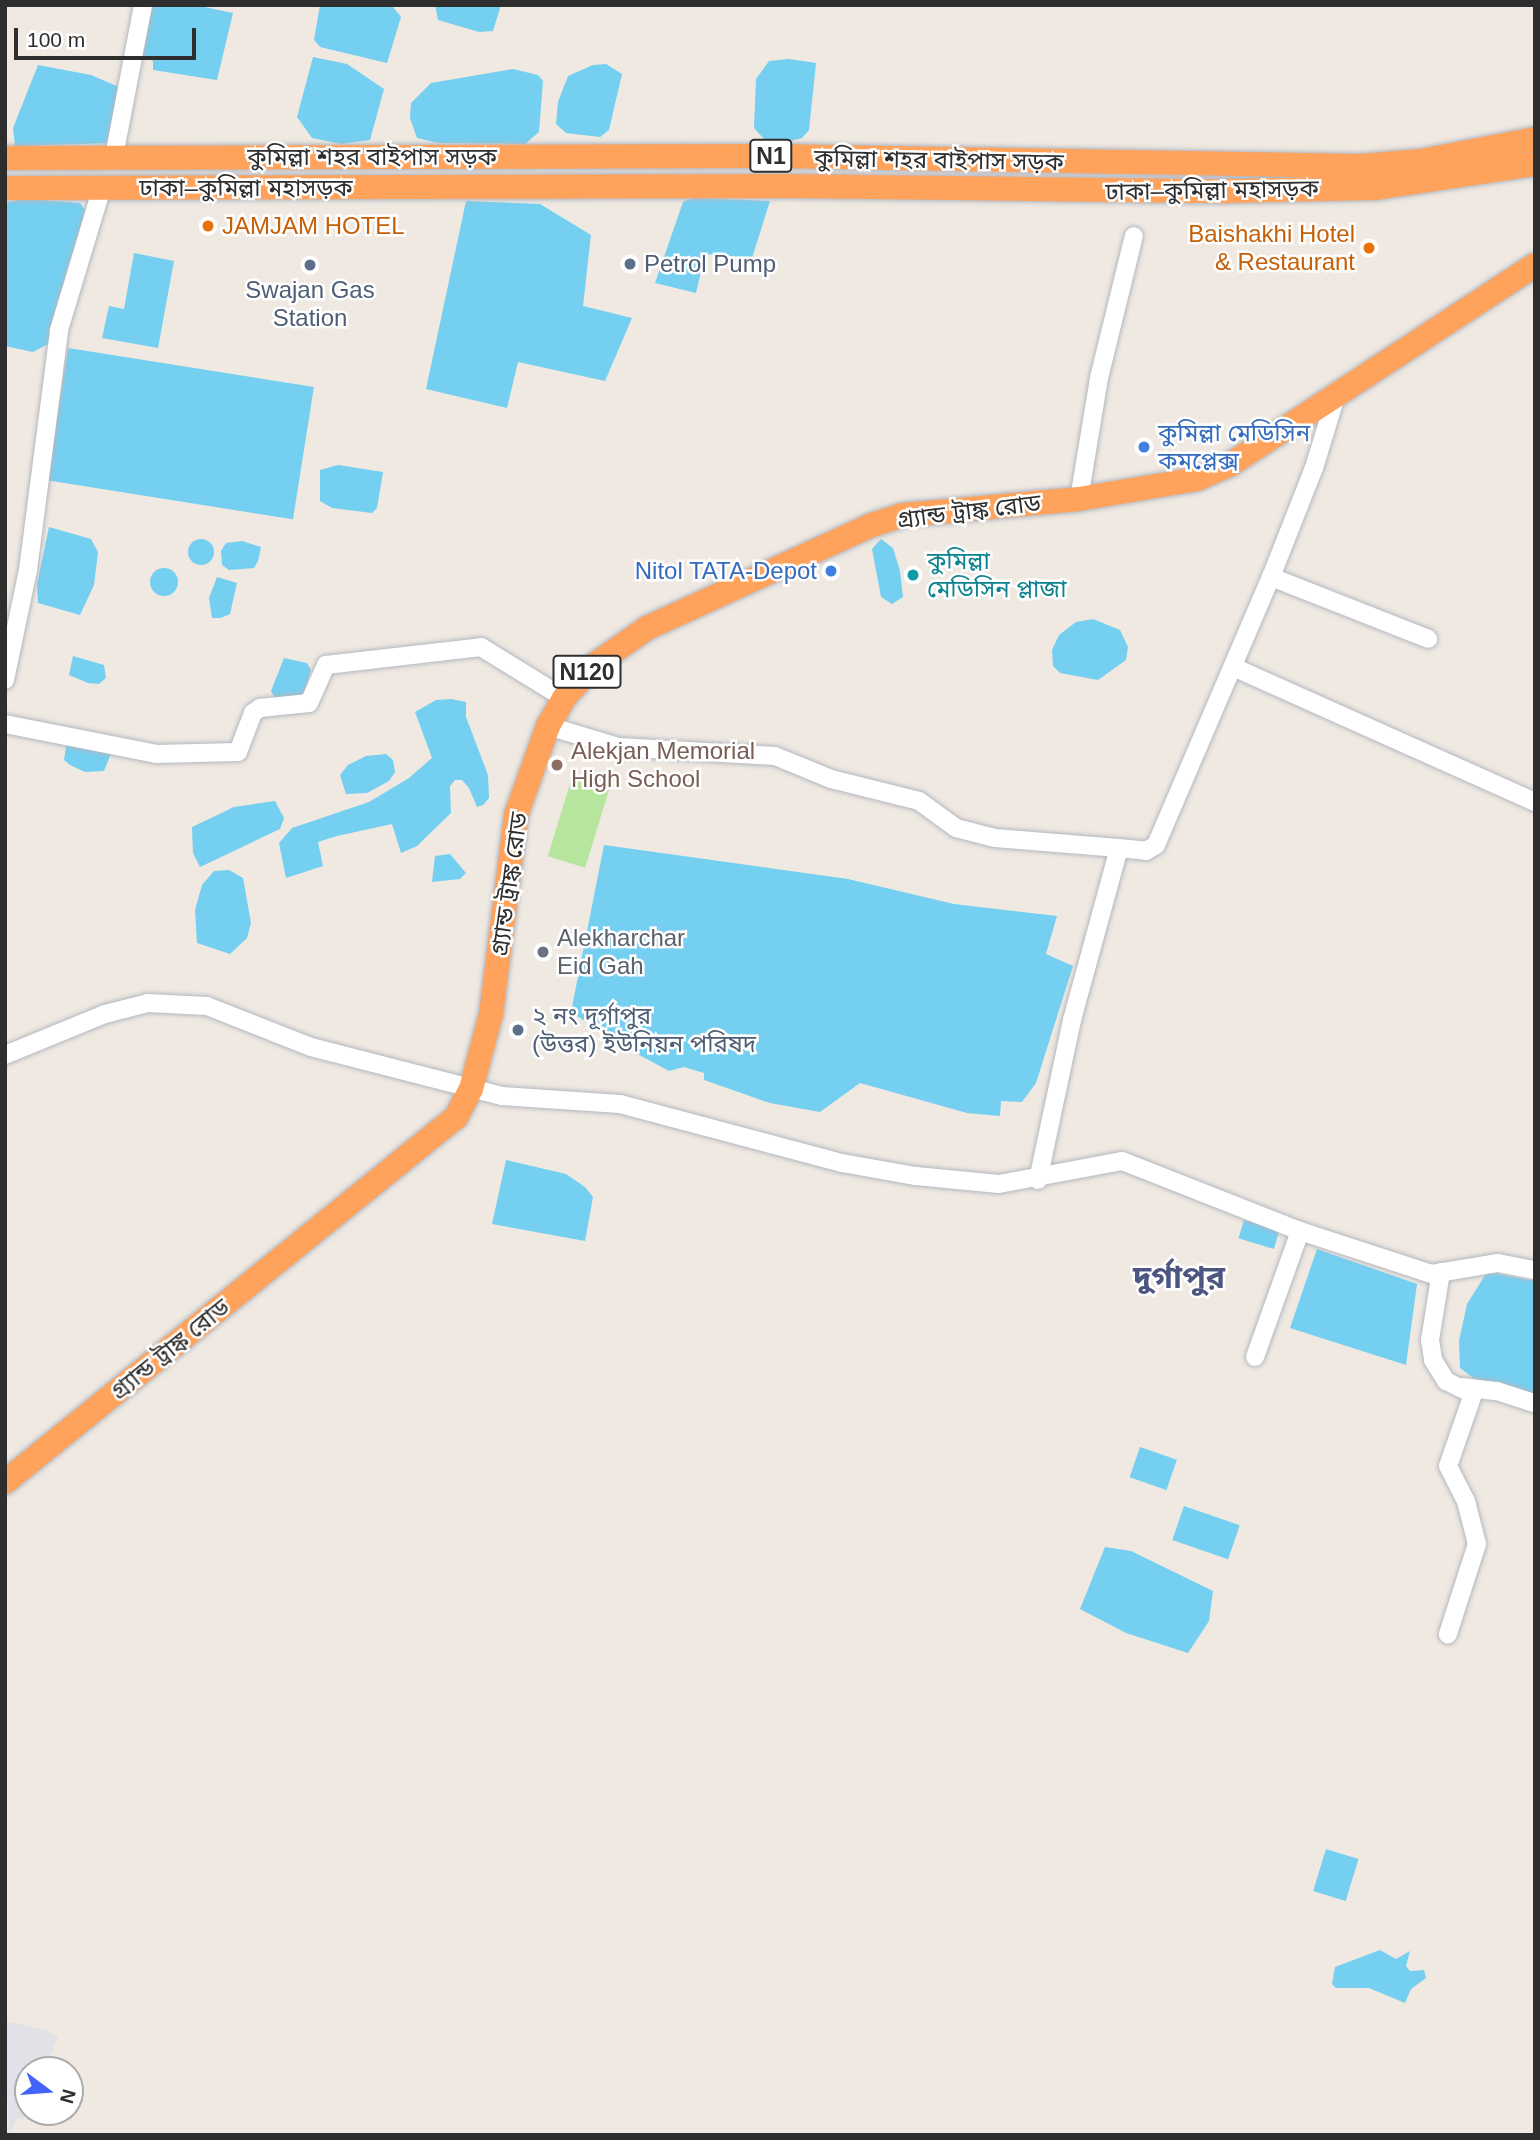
<!DOCTYPE html>
<html>
<head>
<meta charset="utf-8">
<style>
  body { margin:0 }
  #map { position:relative; width:1540px; height:2140px; overflow:hidden; background:#efe9e1; font-family:Arial,"Noto Sans Bengali",sans-serif }
  div>[style] { position:absolute }
  [style*='--x'] { left:calc(var(--x)*1px); top:calc(var(--y)*1px); width:calc(var(--w)*1px); rotate:calc(var(--a)*1deg) }
  .industrial>* { inset:0; background:#e3e1e8 }
  .green>* { inset:0; background:#b6e59e; transform-origin:0 0 }
  .water>* { inset:0; background:#75cff0; transform-origin:0 0 }
  .round { border-radius:50% }
  .roads { filter:drop-shadow(0 0 2px #b4b7c1) drop-shadow(0 0 2px #b4b7c1) }
  .minor>* { height:18px; margin:-9px; padding:0 9px; transform-origin:9px; border-radius:9px; background:#fff }
  .highway>* { height:24px; margin:-12px; padding:0 12px; transform-origin:12px; border-radius:12px; background:#ffa35c }
  .dots>* { width:19px; height:19px; translate:-50% -50%; box-sizing:border-box; border:4px solid #fff; border-radius:50% }
  span { translate:-50% -50%; white-space:nowrap; text-align:center; line-height:1.15; -webkit-text-stroke:5px #fff; paint-order:stroke }
  .shield-label span { padding:2px 5px; background:#fff; border:2px solid; border-radius:5px; -webkit-text-stroke-width:0 }
  .shield-label { font-size:23px; color:#2e2e2e; font-weight:700 }
  .street-label { font-size:24px; color:#2e2e2e }
  .food-label { font-size:24px; color:#c56008 }
  .left { translate:0 -50%; text-align:left }
  .right { translate:-100% -50%; text-align:right }
  .service-label { font-size:24px; color:#4e5e75 }
  .shop-label { font-size:24px; color:#366cbe }
  .culture-label { font-size:24px; color:#0d838f }
  .education-label { font-size:24px; color:#785e54 }
  .worship-label { font-size:24px; color:#5b616d }
  .district-label { font-size:32px; color:#4d5680; font-weight:700 }
  .frame { position:absolute; inset:0; border:7px solid #2e2e2e; pointer-events:none }
  .north { position:absolute; left:14px; top:2056px; width:70px; height:70px; box-sizing:border-box; background:#fff; border:2px solid #ababab; border-radius:50%; rotate:106deg; font-size:19px; font-weight:700; line-height:28px; text-align:center; color:#2e2e2e }
  .north::after { content:''; display:block; margin:auto; width:24px; height:32px; background:#4264fb; clip-path:polygon(50% 0,100% 100%,50% 72%,0 100%) }
  .scale { position:absolute; left:14px; top:28px; width:182px; height:32px; box-sizing:border-box; border:4px solid #2e2e2e; border-top:0; padding-left:9px; font-size:21px; line-height:24px; white-space:nowrap; color:#2e2e2e; -webkit-text-stroke:5px #fff; paint-order:stroke }
</style>
</head>
<body>
<div id="map">
  <div class="industrial">
    <div style="clip-path:polygon(5px 2021px,46px 2030px,58px 2037px,44px 2070px,28px 2070px,28px 2111px,25px 2119px,17px 2118px,9px 2135px)"></div>
  </div>
  <div class="green">
    <div style="left:573px;top:774px;width:39px;height:86px;rotate:17deg"></div>
  </div>
  <div class="water">
    <div style="clip-path:polygon(148px 5px,195px 5px,233px 13px,217px 80px,153px 70px,153px 61px,142px 56px)"></div>
    <div style="clip-path:polygon(320px 5px,393px 7px,401px 17px,387px 63px,320px 47px,314px 40px)"></div>
    <div style="clip-path:polygon(435px 5px,501px 5px,493px 31px,479px 32px,438px 20px)"></div>
    <div style="clip-path:polygon(313px 57px,347px 64px,384px 89px,370px 140px,341px 144px,312px 138px,297px 117px)"></div>
    <div style="clip-path:polygon(789px 59px,816px 63px,809px 130px,802px 138px,782px 143px,764px 139px,754px 128px,756px 79px,769px 61px)"></div>
    <div style="clip-path:polygon(606px 64px,622px 74px,609px 130px,600px 137px,566px 133px,556px 124px,558px 102px,568px 76px,593px 65px)"></div>
    <div style="clip-path:polygon(38px 65px,91px 75px,119px 87px,112px 143px,15px 146px,13px 128px)"></div>
    <div style="clip-path:polygon(513px 69px,538px 75px,543px 81px,539px 132px,525px 144px,438px 143px,417px 138px,410px 118px,411px 103px,431px 83px)"></div>
    <div style="clip-path:polygon(692px 198px,770px 201px,752px 258px,705px 254px,696px 293px,655px 283px,683px 202px)"></div>
    <div style="clip-path:polygon(25px 199px,80px 203px,85px 210px,50px 343px,33px 352px,5px 346px,5px 203px)"></div>
    <div style="clip-path:polygon(466px 201px,540px 204px,591px 235px,583px 306px,632px 318px,605px 381px,518px 362px,507px 408px,426px 389px)"></div>
    <div style="clip-path:polygon(134px 253px,174px 261px,158px 348px,102px 338px,109px 306px,124px 309px)"></div>
    <div style="left:68px;top:348px;width:249px;height:134px;rotate:9deg"></div>
    <div style="clip-path:polygon(338px 465px,383px 472px,377px 508px,372px 513px,332px 508px,320px 501px,320px 470px)"></div>
    <div style="clip-path:polygon(49px 527px,91px 539px,98px 552px,94px 585px,80px 615px,38px 603px,37px 584px)"></div>
    <div style="clip-path:polygon(881px 539px,893px 548px,900px 571px,903px 597px,892px 604px,881px 597px,872px 549px)"></div>
    <div class="round" style="left:188px;top:539px;width:26px;height:26px"></div>
    <div style="clip-path:polygon(242px 541px,261px 547px,258px 561px,254px 568px,229px 570px,222px 565px,221px 551px,226px 543px)"></div>
    <div class="round" style="left:150px;top:568px;width:28px;height:28px"></div>
    <div style="clip-path:polygon(217px 577px,237px 583px,230px 614px,221px 618px,212px 618px,209px 598px)"></div>
    <div style="clip-path:polygon(1093px 619px,1120px 630px,1128px 647px,1126px 660px,1098px 680px,1060px 673px,1053px 666px,1052px 650px,1059px 635px,1076px 622px)"></div>
    <div style="clip-path:polygon(73px 656px,104px 665px,106px 678px,99px 684px,88px 683px,69px 675px)"></div>
    <div style="clip-path:polygon(284px 658px,307px 663px,311px 670px,304px 693px,297px 699px,275px 698px,271px 691px)"></div>
    <div style="clip-path:polygon(451px 699px,466px 702px,466px 717px,488px 775px,489px 798px,483px 805px,477px 807px,469px 788px,462px 780px,455px 780px,450px 786px,451px 813px,417px 846px,401px 853px,392px 824px,337px 836px,318px 842px,323px 866px,286px 878px,279px 843px,292px 828px,369px 802px,409px 778px,432px 758px,415px 712px,436px 700px)"></div>
    <div style="clip-path:polygon(67px 741px,112px 751px,104px 771px,85px 772px,70px 765px,64px 760px)"></div>
    <div style="clip-path:polygon(386px 754px,393px 760px,395px 772px,389px 781px,367px 793px,346px 794px,340px 775px,348px 765px,366px 756px)"></div>
    <div style="clip-path:polygon(275px 801px,284px 818px,280px 829px,200px 867px,193px 853px,192px 827px,234px 807px)"></div>
    <div style="clip-path:polygon(604px 845px,848px 879px,954px 904px,1057px 916px,1046px 954px,1073px 966px,1036px 1083px,1022px 1102px,1001px 1101px,1000px 1116px,967px 1113px,860px 1083px,820px 1112px,770px 1103px,704px 1080px,704px 1073px,684px 1067px,669px 1071px,621px 1045px,571px 1012px)"></div>
    <div style="clip-path:polygon(450px 854px,466px 873px,460px 879px,432px 882px,435px 856px)"></div>
    <div style="clip-path:polygon(229px 870px,243px 878px,251px 923px,247px 938px,230px 954px,197px 943px,195px 910px,202px 885px,214px 871px)"></div>
    <div style="clip-path:polygon(506px 1160px,566px 1174px,585px 1187px,593px 1197px,585px 1241px,492px 1224px)"></div>
    <div style="left:1244px;top:1220px;width:37px;height:19px;rotate:17deg"></div>
    <div style="clip-path:polygon(1317px 1249px,1417px 1284px,1406px 1365px,1290px 1328px)"></div>
    <div style="clip-path:polygon(1487px 1272px,1535px 1281px,1535px 1396px,1477px 1381px,1460px 1368px,1459px 1341px,1467px 1304px)"></div>
    <div style="left:1140px;top:1447px;width:39px;height:32px;rotate:19deg"></div>
    <div style="left:1184px;top:1506px;width:59px;height:36px;rotate:19deg"></div>
    <div style="clip-path:polygon(1105px 1547px,1131px 1551px,1213px 1591px,1209px 1621px,1188px 1653px,1126px 1633px,1080px 1609px)"></div>
    <div style="left:1326px;top:1849px;width:34px;height:44px;rotate:17deg"></div>
    <div style="clip-path:polygon(1380px 1950px,1396px 1959px,1410px 1951px,1406px 1966px,1410px 1971px,1424px 1970px,1426px 1978px,1411px 1989px,1405px 2003px,1369px 1988px,1336px 1988px,1332px 1984px,1335px 1967px)"></div>
  </div>
  <div class="roads">
    <div class="minor">
      <div style="--x:114;--y:156;--w:154;--a:-79.1"></div>
      <div style="--x:1079;--y:499;--w:123;--a:-80.6"></div>
      <div style="--x:1099;--y:378;--w:146;--a:-76.2"></div>
      <div style="--x:1271;--y:577;--w:169;--a:21.5"></div>
      <div style="--x:1233;--y:667;--w:331;--a:24.1"></div>
      <div style="--x:5;--y:680;--w:112;--a:-78.2"></div>
      <div style="--x:28;--y:570;--w:242;--a:-82.6"></div>
      <div style="--x:59;--y:330;--w:148;--a:-73.2"></div>
      <div style="--x:5;--y:724;--w:154;--a:11.2"></div>
      <div style="--x:156;--y:754;--w:82;--a:-1.4"></div>
      <div style="--x:238;--y:752;--w:42;--a:-69"></div>
      <div style="--x:253;--y:713;--w:9;--a:-36"></div>
      <div style="--x:260;--y:708;--w:49;--a:-5.8"></div>
      <div style="--x:309;--y:703;--w:42;--a:-65.9"></div>
      <div style="--x:326;--y:665;--w:156;--a:-6.6"></div>
      <div style="--x:481;--y:647;--w:97;--a:31.6"></div>
      <div style="--x:548;--y:726;--w:74;--a:16.5"></div>
      <div style="--x:619;--y:747;--w:156;--a:3.3"></div>
      <div style="--x:775;--y:756;--w:61;--a:22.3"></div>
      <div style="--x:831;--y:779;--w:91;--a:14"></div>
      <div style="--x:919;--y:801;--w:46;--a:36.1"></div>
      <div style="--x:956;--y:828;--w:40;--a:14.4"></div>
      <div style="--x:995;--y:838;--w:124;--a:4.6"></div>
      <div style="--x:5;--y:1055;--w:108;--a:-22.3"></div>
      <div style="--x:105;--y:1014;--w:44;--a:-14.3"></div>
      <div style="--x:148;--y:1003;--w:59;--a:2.9"></div>
      <div style="--x:207;--y:1006;--w:112;--a:21.5"></div>
      <div style="--x:311;--y:1047;--w:197;--a:14.4"></div>
      <div style="--x:502;--y:1096;--w:118;--a:3.9"></div>
      <div style="--x:620;--y:1104;--w:230;--a:14.9"></div>
      <div style="--x:842;--y:1163;--w:75;--a:10"></div>
      <div style="--x:916;--y:1176;--w:83;--a:5.5"></div>
      <div style="--x:999;--y:1184;--w:125;--a:-10.6"></div>
      <div style="--x:1122;--y:1161;--w:188;--a:21.5"></div>
      <div style="--x:1297;--y:1230;--w:142;--a:18.1"></div>
      <div style="--x:1432;--y:1274;--w:67;--a:-9.5"></div>
      <div style="--x:1498;--y:1263;--w:38;--a:11"></div>
      <div style="--x:1038;--y:1180;--w:164;--a:-78"></div>
      <div style="--x:1072;--y:1020;--w:178;--a:-74.7"></div>
      <div style="--x:1119;--y:848;--w:27;--a:6"></div>
      <div style="--x:1146;--y:851;--w:12;--a:-31"></div>
      <div style="--x:1156;--y:845;--w:292;--a:-66.8"></div>
      <div style="--x:1271;--y:577;--w:117;--a:-68.5"></div>
      <div style="--x:1314;--y:468;--w:78;--a:-73"></div>
      <div style="--x:1441;--y:1272;--w:69;--a:99.2"></div>
      <div style="--x:1430;--y:1340;--w:20;--a:81"></div>
      <div style="--x:1433;--y:1360;--w:25;--a:58"></div>
      <div style="--x:1446;--y:1381;--w:30;--a:26"></div>
      <div style="--x:1473;--y:1394;--w:76;--a:109.1"></div>
      <div style="--x:1448;--y:1466;--w:39;--a:63"></div>
      <div style="--x:1466;--y:1501;--w:44;--a:75.7"></div>
      <div style="--x:1477;--y:1544;--w:95;--a:107.9"></div>
      <div style="--x:1255;--y:1357;--w:134;--a:-70.3"></div>
      <div style="--x:1462;--y:1387;--w:35;--a:7"></div>
      <div style="--x:1497;--y:1391;--w:40;--a:18"></div>
    </div>
    <div class="highway">
      <div style="--x:5;--y:158;--w:768;--a:-0.15"></div>
      <div style="--x:773;--y:156;--w:588;--a:0.97"></div>
      <div style="--x:1361;--y:166;--w:60;--a:-4.8"></div>
      <div style="--x:1421;--y:161;--w:116;--a:-10.9"></div>
      <div style="--x:5;--y:188;--w:781;--a:-0.15"></div>
      <div style="--x:786;--y:186;--w:440;--a:0.7"></div>
      <div style="--x:1226;--y:191;--w:150;--a:-1.1"></div>
      <div style="--x:1376;--y:188;--w:161;--a:-8.6"></div>
      <div style="--x:5;--y:1482;--w:580;--a:-38.98"></div>
      <div style="--x:456;--y:1117;--w:32;--a:-62"></div>
      <div style="--x:471;--y:1089;--w:78;--a:-75.1"></div>
      <div style="--x:491;--y:1014;--w:201;--a:-82.8"></div>
      <div style="--x:516;--y:815;--w:95;--a:-70.2"></div>
      <div style="--x:548;--y:726;--w:32;--a:-60"></div>
      <div style="--x:564;--y:698;--w:45;--a:-47.7"></div>
      <div style="--x:594;--y:665;--w:65;--a:-34.9"></div>
      <div style="--x:647;--y:628;--w:247;--a:-24.6"></div>
      <div style="--x:872;--y:525;--w:33;--a:-18"></div>
      <div style="--x:903;--y:515;--w:177;--a:-5.2"></div>
      <div style="--x:1079;--y:499;--w:120;--a:-9.6"></div>
      <div style="--x:1197;--y:479;--w:37;--a:-24"></div>
      <div style="--x:1231;--y:464;--w:363;--a:-33.2"></div>
    </div>
  </div>
  <div class="dots">
    <div style="left:208px;top:226px;background:#e8710a"></div>
    <div style="left:1369px;top:248px;background:#e8710a"></div>
    <div style="left:630px;top:264px;background:#5c6f8a"></div>
    <div style="left:310px;top:265px;background:#5c6f8a"></div>
    <div style="left:1144px;top:447px;background:#3f7fe0"></div>
    <div style="left:831px;top:571px;background:#3f7fe0"></div>
    <div style="left:913px;top:575px;background:#0f9aa8"></div>
    <div style="left:557px;top:765px;background:#8d6e63"></div>
    <div style="left:543px;top:952px;background:#6b7280"></div>
    <div style="left:518px;top:1030px;background:#5c6f8a"></div>
  </div>
  <div class="shield-label">
    <span style="left:771px;top:156px">N1</span>
    <span style="left:587px;top:672px">N120</span>
  </div>
  <div class="street-label">
    <span style="left:372px;top:157px">কুমিল্লা শহর বাইপাস সড়ক</span>
    <span style="left:939px;top:160px;rotate:1deg">কুমিল্লা শহর বাইপাস সড়ক</span>
    <span style="left:246px;top:188px">ঢাকা–কুমিল্লা মহাসড়ক</span>
    <span style="left:1212px;top:190px;rotate:-1deg">ঢাকা–কুমিল্লা মহাসড়ক</span>
    <span style="left:969px;top:511px;rotate:-7deg">গ্র্যান্ড ট্রাঙ্ক রোড</span>
    <span style="left:509px;top:884px;rotate:-82deg">গ্র্যান্ড ট্রাঙ্ক রোড</span>
    <span style="left:170px;top:1349px;rotate:-39deg">গ্র্যান্ড ট্রাঙ্ক রোড</span>
  </div>
  <div class="food-label">
    <span class="left" style="left:222px;top:226px">JAMJAM HOTEL</span>
    <span class="right" style="left:1355px;top:248px">Baishakhi Hotel<br>&amp; Restaurant</span>
  </div>
  <div class="service-label">
    <span class="left" style="left:644px;top:264px">Petrol Pump</span>
    <span style="left:310px;top:304px">Swajan Gas<br>Station</span>
    <span class="left" style="left:532px;top:1030px">২ নং দূর্গাপুর<br>(উত্তর) ইউনিয়ন পরিষদ</span>
  </div>
  <div class="shop-label">
    <span class="left" style="left:1158px;top:447px">কুমিল্লা মেডিসিন<br>কমপ্লেক্স</span>
    <span class="right" style="left:817px;top:571px">Nitol TATA-Depot</span>
  </div>
  <div class="culture-label">
    <span class="left" style="left:927px;top:575px">কুমিল্লা<br>মেডিসিন প্লাজা</span>
  </div>
  <div class="education-label">
    <span class="left" style="left:571px;top:765px">Alekjan Memorial<br>High School</span>
  </div>
  <div class="worship-label">
    <span class="left" style="left:557px;top:952px">Alekharchar<br>Eid Gah</span>
  </div>
  <div class="district-label">
    <span style="left:1179px;top:1277px">দুর্গাপুর</span>
  </div>
  <div class="frame"></div>
  <div class="north">N</div>
  <div class="scale">100 m</div>
</div>
</body>
</html>
